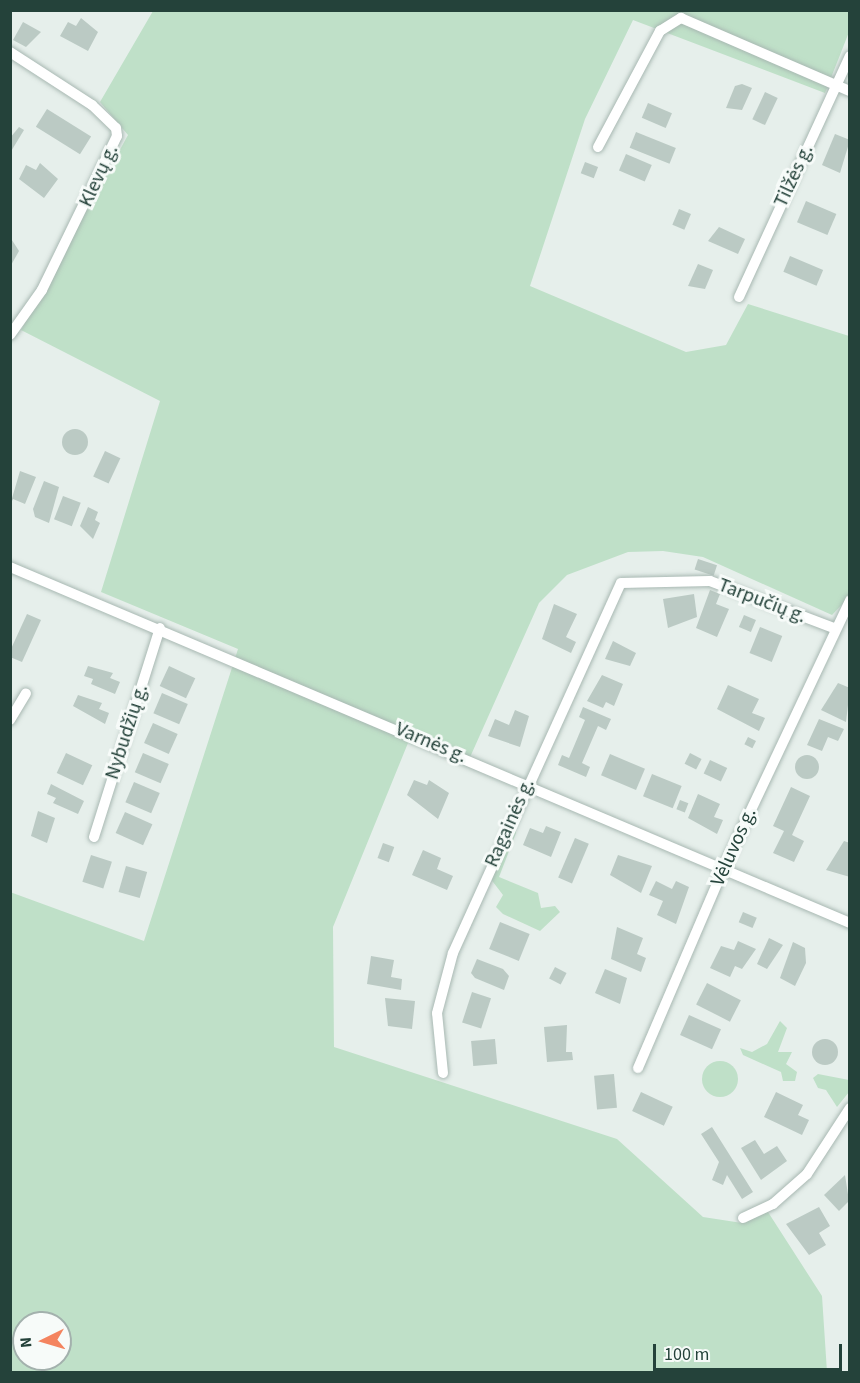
<!DOCTYPE html>
<html>
<head>
<meta charset="utf-8">
<style>
  body { margin:0 }
  #map { position:relative; width:860px; height:1383px; overflow:hidden; background:#e6efeb; font-family:"Source Sans 3",sans-serif }
  div>[style] { position:absolute }
  [style*='--x'] { left:calc(var(--x)*1px); top:calc(var(--y)*1px); width:calc(var(--w)*1px); rotate:calc(var(--a)*1deg) }
  .green>* { inset:0; background:#bfe0c8 }
  .round { border-radius:50% }
  .building>* { inset:0; background:#bbcac4; transform-origin:0 0 }
  .roads { filter:drop-shadow(0 0 2px #a8b8b2) drop-shadow(0 0 2px #a8b8b2) }
  .minor>* { height:10px; margin:-5px; padding:0 5px; transform-origin:5px; border-radius:5px; background:#fff }
  span { translate:-50% -50%; white-space:nowrap; text-align:center; line-height:1.15; -webkit-text-stroke:6px #f7fbf9; paint-order:stroke }
  .street-label { font-size:20px; color:#24423a }
  .frame { position:absolute; inset:0; border:12px solid #24423a; pointer-events:none }
  .north { position:absolute; left:12px; top:1311px; width:60px; height:60px; box-sizing:border-box; background:#f7fbf9; border:2px solid #a3b1ad; border-radius:50%; rotate:265deg; font-size:16px; font-weight:700; line-height:24px; text-align:center; color:#24423a }
  .north::after { content:''; display:block; margin:auto; width:21px; height:27px; background:#f4845f; clip-path:polygon(50% 0,100% 100%,50% 72%,0 100%) }
  .scale { position:absolute; left:653px; top:1344px; width:189px; height:27px; box-sizing:border-box; border:3px solid #24423a; border-top:0; padding-left:8px; font-size:18px; line-height:21px; white-space:nowrap; color:#24423a; -webkit-text-stroke:4px #f7fbf9; paint-order:stroke }
</style>
</head>
<body>
<div id="map">
  <div class="green">
    <div style="clip-path:polygon(evenodd,153px 11px,849px 11px,849px 32px,825px 93px,633px 20px,585px 119px,530px 286px,686px 352px,726px 345px,748px 304px,849px 336px,849px 597px,832px 615px,703px 557px,663px 551px,628px 552px,567px 575px,539px 603px,467px 764px,408px 743px,333px 927px,334px 1047px,617px 1139px,703px 1217px,742px 1223px,768px 1212px,822px 1296px,827px 1372px,11px 1372px,10px 892px,144px 941px,238px 649px,101px 592px,160px 401px,21px 330px,128px 135px,100px 102px,153px 11px,24px 1323px,60px 1323px,60px 1359px,24px 1359px,24px 1323px)"></div>
    <div style="clip-path:polygon(516px 819px,516px 833px,499px 877px,538px 893px,541px 908px,555px 906px,560px 912px,540px 931px,503px 914px,496px 907px,503px 895px,490px 878px)"></div>
    <div style="clip-path:polygon(780px 1021px,787px 1028px,778px 1052px,792px 1052px,786px 1064px,797px 1072px,795px 1081px,783px 1081px,781px 1072px,743px 1055px,740px 1048px,752px 1052px,767px 1044px)"></div>
    <div class="round" style="left:702px;top:1061px;width:36px;height:36px"></div>
    <div style="clip-path:polygon(818px 1074px,849px 1080px,849px 1092px,837px 1107px,826px 1090px,818px 1088px,813px 1078px)"></div>
  </div>
  <div class="building">
    <div style="clip-path:polygon(81px 18px,98px 32px,88px 51px,60px 36px,68px 22px,76px 26px)"></div>
    <div style="clip-path:polygon(23px 22px,41px 32px,26px 47px,13px 40px)"></div>
    <div style="clip-path:polygon(742px 84px,752px 88px,742px 110px,726px 108px,735px 86px)"></div>
    <div style="left:765px;top:92px;width:14px;height:30px;rotate:25deg"></div>
    <div style="left:648px;top:103px;width:26px;height:16px;rotate:23deg"></div>
    <div style="left:47px;top:109px;width:52px;height:21px;rotate:32deg"></div>
    <div style="clip-path:polygon(19px 127px,24px 130px,10px 153px,10px 138px)"></div>
    <div style="left:636px;top:132px;width:43px;height:17px;rotate:22deg"></div>
    <div style="clip-path:polygon(835px 134px,850px 140px,840px 173px,822px 165px)"></div>
    <div style="left:626px;top:154px;width:28px;height:18px;rotate:23deg"></div>
    <div style="left:585px;top:162px;width:14px;height:12px;rotate:21deg"></div>
    <div style="clip-path:polygon(40px 163px,58px 179px,44px 198px,19px 179px,26px 165px,36px 170px)"></div>
    <div style="left:806px;top:201px;width:33px;height:23px;rotate:23deg"></div>
    <div style="left:679px;top:209px;width:13px;height:17px;rotate:23deg"></div>
    <div style="clip-path:polygon(719px 227px,745px 239px,738px 254px,708px 241px)"></div>
    <div style="clip-path:polygon(10px 237px,19px 251px,10px 267px)"></div>
    <div style="left:790px;top:256px;width:36px;height:17px;rotate:23deg"></div>
    <div style="clip-path:polygon(698px 264px,713px 270px,705px 289px,688px 286px)"></div>
    <div class="round" style="left:62px;top:429px;width:26px;height:26px"></div>
    <div style="left:105px;top:451px;width:17px;height:28px;rotate:25deg"></div>
    <div style="clip-path:polygon(20px 471px,36px 477px,25px 504px,13px 499px,10px 505px)"></div>
    <div style="clip-path:polygon(44px 481px,59px 487px,49px 523px,35px 517px,33px 509px)"></div>
    <div style="left:63px;top:496px;width:19px;height:25px;rotate:21deg"></div>
    <div style="clip-path:polygon(88px 507px,98px 512px,95px 520px,100px 523px,93px 539px,80px 526px)"></div>
    <div style="left:698px;top:559px;width:20px;height:11px;rotate:18deg"></div>
    <div style="clip-path:polygon(710px 590px,720px 594px,716px 604px,729px 609px,717px 637px,696px 628px)"></div>
    <div style="clip-path:polygon(694px 594px,697px 617px,668px 628px,663px 599px)"></div>
    <div style="clip-path:polygon(554px 604px,577px 614px,566px 637px,576px 642px,571px 653px,542px 639px)"></div>
    <div style="clip-path:polygon(27px 614px,41px 620px,22px 662px,10px 657px,10px 651px)"></div>
    <div style="left:744px;top:615px;width:13px;height:13px;rotate:23deg"></div>
    <div style="left:760px;top:627px;width:24px;height:28px;rotate:22deg"></div>
    <div style="clip-path:polygon(613px 641px,636px 653px,630px 666px,605px 659px)"></div>
    <div style="clip-path:polygon(88px 666px,113px 673px,110px 678px,120px 682px,115px 694px,91px 684px,93px 679px,84px 676px)"></div>
    <div style="left:169px;top:666px;width:29px;height:22px;rotate:25deg"></div>
    <div style="clip-path:polygon(602px 675px,623px 684px,614px 706px,606px 702px,603px 708px,587px 701px)"></div>
    <div style="clip-path:polygon(838px 683px,850px 688px,846px 722px,821px 710px)"></div>
    <div style="clip-path:polygon(728px 685px,759px 699px,752px 713px,765px 718px,759px 731px,717px 709px)"></div>
    <div style="left:162px;top:693px;width:28px;height:22px;rotate:23deg"></div>
    <div style="clip-path:polygon(78px 695px,102px 703px,99px 709px,109px 713px,105px 724px,73px 706px)"></div>
    <div style="clip-path:polygon(583px 707px,611px 719px,606px 730px,598px 726px,582px 763px,590px 767px,586px 777px,558px 765px,562px 755px,569px 758px,585px 720px,579px 717px)"></div>
    <div style="clip-path:polygon(515px 710px,529px 716px,520px 747px,488px 736px,495px 719px,509px 725px)"></div>
    <div style="clip-path:polygon(819px 719px,844px 729px,838px 741px,828px 737px,822px 751px,807px 745px)"></div>
    <div style="left:153px;top:723px;width:27px;height:22px;rotate:24deg"></div>
    <div style="left:748px;top:737px;width:9px;height:8px;rotate:27deg"></div>
    <div style="left:66px;top:753px;width:29px;height:22px;rotate:25deg"></div>
    <div style="left:143px;top:753px;width:28px;height:21px;rotate:23deg"></div>
    <div style="left:690px;top:753px;width:13px;height:12px;rotate:27deg"></div>
    <div style="left:610px;top:754px;width:38px;height:23px;rotate:23deg"></div>
    <div class="round" style="left:795px;top:755px;width:24px;height:24px"></div>
    <div style="left:710px;top:760px;width:19px;height:15px;rotate:25deg"></div>
    <div style="left:652px;top:774px;width:32px;height:24px;rotate:22deg"></div>
    <div style="clip-path:polygon(414px 780px,427px 785px,429px 780px,449px 793px,438px 819px,407px 795px)"></div>
    <div style="left:134px;top:782px;width:28px;height:22px;rotate:23deg"></div>
    <div style="clip-path:polygon(51px 784px,84px 801px,78px 814px,53px 803px,56px 798px,47px 794px)"></div>
    <div style="clip-path:polygon(791px 787px,810px 796px,792px 835px,804px 841px,794px 862px,773px 853px,784px 831px,773px 826px)"></div>
    <div style="clip-path:polygon(698px 794px,720px 804px,714px 817px,723px 820px,717px 834px,688px 818px)"></div>
    <div style="left:680px;top:800px;width:9px;height:10px;rotate:21deg"></div>
    <div style="clip-path:polygon(38px 811px,55px 818px,47px 843px,31px 836px)"></div>
    <div style="left:125px;top:812px;width:30px;height:23px;rotate:24deg"></div>
    <div style="clip-path:polygon(546px 826px,561px 832px,551px 857px,523px 845px,530px 828px,543px 833px)"></div>
    <div style="left:575px;top:838px;width:15px;height:43px;rotate:23deg"></div>
    <div style="clip-path:polygon(844px 841px,850px 843px,850px 877px,826px 870px)"></div>
    <div style="left:383px;top:843px;width:12px;height:16px;rotate:20deg"></div>
    <div style="clip-path:polygon(423px 850px,441px 858px,437px 869px,453px 876px,447px 890px,412px 875px)"></div>
    <div style="left:91px;top:855px;width:22px;height:28px;rotate:18deg"></div>
    <div style="clip-path:polygon(618px 855px,652px 866px,641px 893px,610px 875px)"></div>
    <div style="left:126px;top:866px;width:22px;height:27px;rotate:16deg"></div>
    <div style="clip-path:polygon(656px 881px,672px 889px,676px 881px,689px 887px,676px 924px,657px 915px,663px 901px,649px 895px)"></div>
    <div style="left:743px;top:912px;width:15px;height:11px;rotate:23deg"></div>
    <div style="left:500px;top:922px;width:32px;height:29px;rotate:22deg"></div>
    <div style="clip-path:polygon(617px 927px,643px 938px,637px 954px,646px 958px,641px 972px,611px 959px)"></div>
    <div style="clip-path:polygon(769px 938px,783px 945px,767px 969px,757px 964px)"></div>
    <div style="clip-path:polygon(738px 941px,756px 949px,742px 969px,735px 966px,730px 977px,710px 968px,721px 946px,734px 950px)"></div>
    <div style="clip-path:polygon(793px 942px,805px 948px,806px 963px,795px 986px,780px 978px)"></div>
    <div style="clip-path:polygon(371px 956px,394px 960px,391px 977px,402px 979px,401px 990px,367px 984px)"></div>
    <div style="clip-path:polygon(477px 959px,503px 969px,509px 976px,504px 990px,475px 978px,471px 973px)"></div>
    <div style="left:555px;top:967px;width:13px;height:13px;rotate:27deg"></div>
    <div style="clip-path:polygon(605px 969px,627px 978px,620px 1004px,595px 993px)"></div>
    <div style="left:707px;top:983px;width:38px;height:24px;rotate:27deg"></div>
    <div style="left:472px;top:992px;width:20px;height:32px;rotate:18deg"></div>
    <div style="clip-path:polygon(385px 998px,415px 1001px,412px 1029px,388px 1026px)"></div>
    <div style="left:689px;top:1015px;width:35px;height:22px;rotate:24deg"></div>
    <div style="clip-path:polygon(567px 1025px,566px 1052px,572px 1052px,573px 1060px,547px 1062px,544px 1027px)"></div>
    <div class="round" style="left:812px;top:1039px;width:26px;height:26px"></div>
    <div style="left:495px;top:1039px;width:25px;height:24px;rotate:85deg"></div>
    <div style="left:614px;top:1074px;width:34px;height:20px;rotate:85deg"></div>
    <div style="left:641px;top:1092px;width:35px;height:21px;rotate:25deg"></div>
    <div style="clip-path:polygon(776px 1092px,803px 1105px,798px 1115px,809px 1120px,802px 1135px,764px 1117px)"></div>
    <div style="clip-path:polygon(712px 1127px,753px 1192px,742px 1199px,727px 1175px,723px 1185px,712px 1180px,719px 1162px,701px 1134px)"></div>
    <div style="clip-path:polygon(755px 1140px,764px 1154px,777px 1146px,787px 1161px,761px 1180px,741px 1148px)"></div>
    <div style="clip-path:polygon(845px 1175px,849px 1201px,839px 1211px,824px 1195px)"></div>
    <div style="clip-path:polygon(819px 1207px,830px 1226px,819px 1233px,826px 1245px,809px 1255px,786px 1224px)"></div>
  </div>
  <div class="roads">
    <div class="minor">
      <div style="--x:10;--y:52;--w:98;--a:32.9"></div>
      <div style="--x:92;--y:105;--w:33;--a:44"></div>
      <div style="--x:116;--y:128;--w:8;--a:83"></div>
      <div style="--x:117;--y:136;--w:171;--a:116"></div>
      <div style="--x:42;--y:290;--w:55;--a:125.4"></div>
      <div style="--x:598;--y:147;--w:132;--a:-61.9"></div>
      <div style="--x:660;--y:31;--w:25;--a:-32"></div>
      <div style="--x:681;--y:18;--w:184;--a:23.4"></div>
      <div style="--x:739;--y:297;--w:265;--a:-65.3"></div>
      <div style="--x:10;--y:567;--w:912;--a:22.97"></div>
      <div style="--x:10;--y:720;--w:31;--a:-59"></div>
      <div style="--x:94;--y:837;--w:219;--a:-72.5"></div>
      <div style="--x:638;--y:1068;--w:219;--a:-66.8"></div>
      <div style="--x:724;--y:867;--w:295;--a:-64.7"></div>
      <div style="--x:443;--y:1073;--w:60;--a:-95.7"></div>
      <div style="--x:437;--y:1013;--w:62;--a:-75.1"></div>
      <div style="--x:453;--y:953;--w:406;--a:-65.6"></div>
      <div style="--x:621;--y:583;--w:89;--a:-1.3"></div>
      <div style="--x:710;--y:581;--w:133;--a:20.8"></div>
      <div style="--x:743;--y:1218;--w:33;--a:-25"></div>
      <div style="--x:773;--y:1204;--w:45;--a:-41.4"></div>
      <div style="--x:807;--y:1174;--w:79;--a:-56.9"></div>
    </div>
  </div>
  <div class="street-label">
    <span style="left:99px;top:176px;rotate:-65deg">Klevų g.</span>
    <span style="left:794px;top:176px;rotate:-65deg">Tilžės g.</span>
    <span style="left:762px;top:601px;rotate:21deg">Tarpučių g.</span>
    <span style="left:127px;top:732px;rotate:-72deg">Nybudžių g.</span>
    <span style="left:431px;top:743px;rotate:23deg">Varnės g.</span>
    <span style="left:510px;top:823px;rotate:-66deg">Ragainės g.</span>
    <span style="left:734px;top:847px;rotate:-66deg">Vėluvos g.</span>
  </div>
  <div class="frame"></div>
  <div class="north">N</div>
  <div class="scale">100 m</div>
</div>
</body>
</html>
